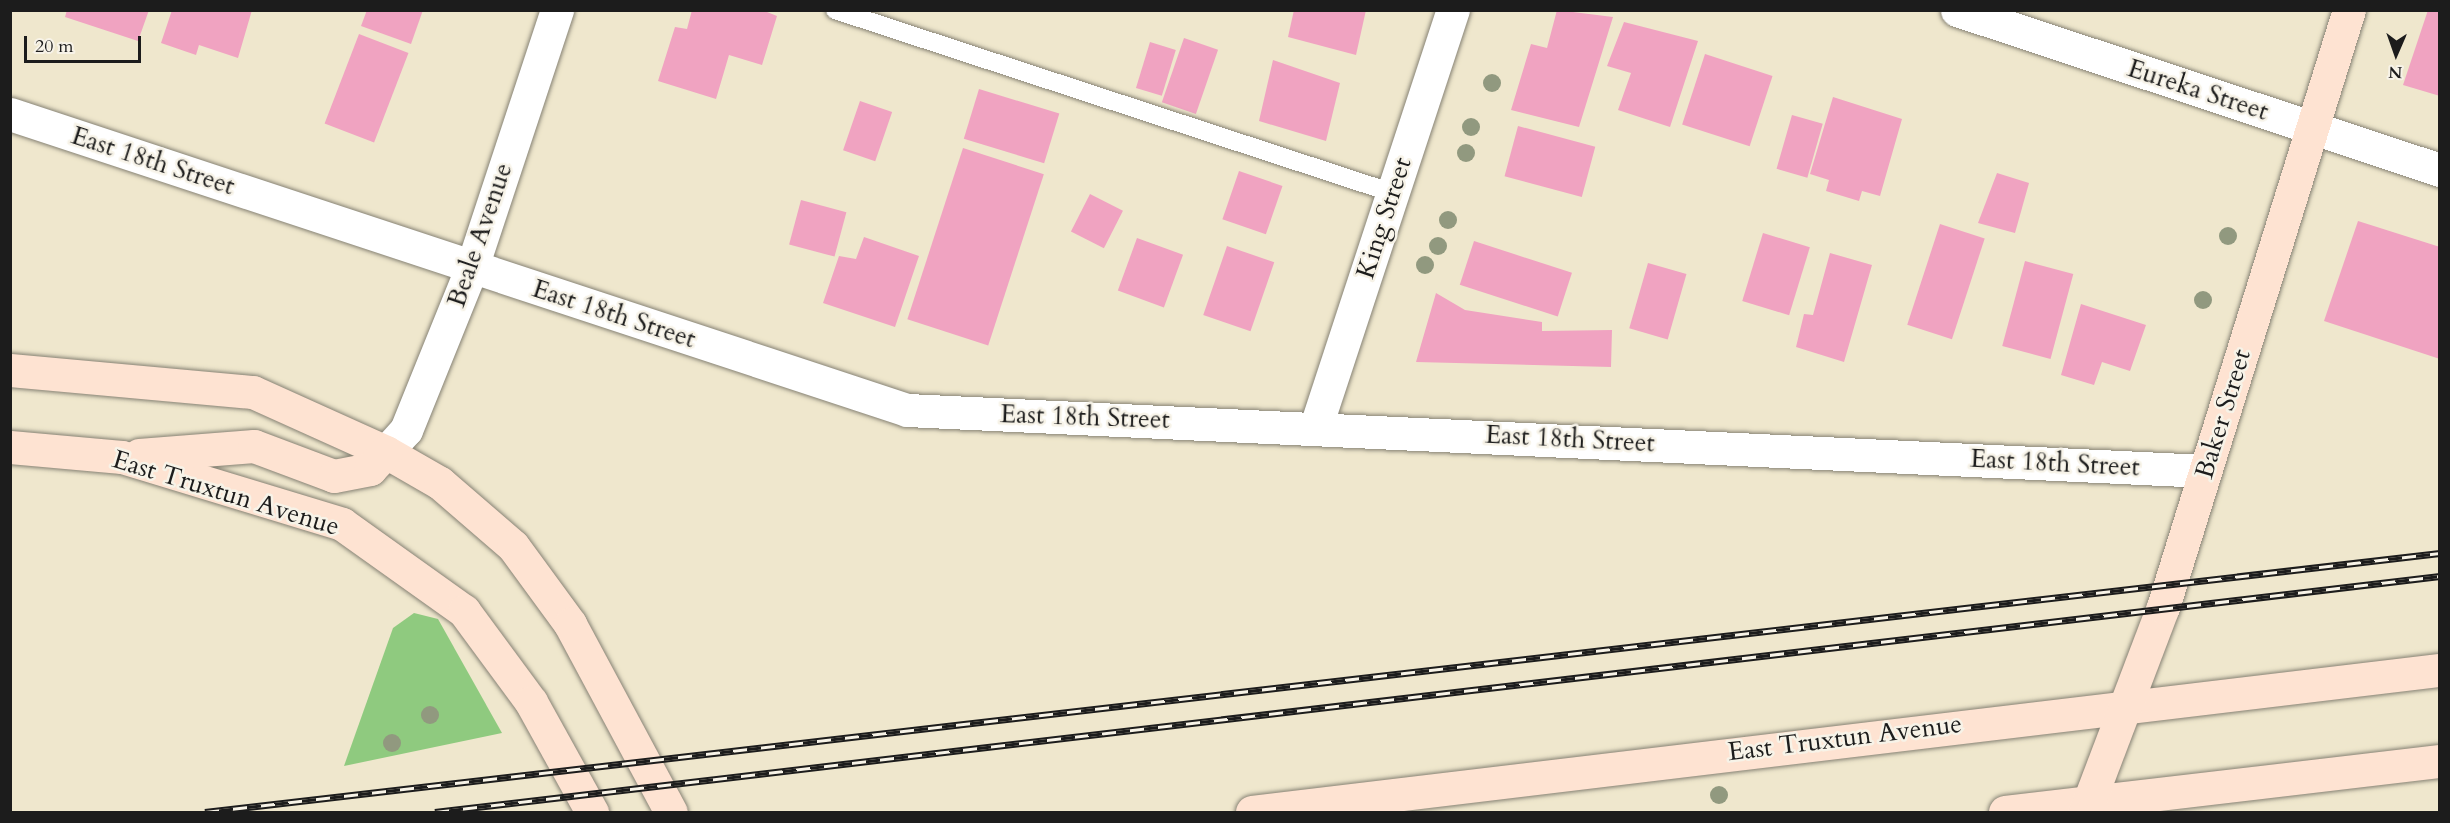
<!DOCTYPE html>
<html>
<head>
<meta charset="utf-8">
<style>
  body { margin:0 }
  #map { position:relative; width:2450px; height:823px; overflow:hidden; background:#efe7cd; font-family:Cardo,serif }
  div>[style] { position:absolute }
  [style*='--x'] { left:calc(var(--x)*1px); top:calc(var(--y)*1px); width:calc(var(--w)*1px); rotate:calc(var(--a)*1deg) }
  .green>* { inset:0; background:#8fca7f }
  .building>* { inset:0; background:#f0a3c1; transform-origin:0 0 }
  .roads { filter:drop-shadow(0 0 2px #868274) drop-shadow(0 0 2px #868274) }
  .lane>* { height:18px; margin:-9px; padding:0 9px; transform-origin:9px; border-radius:9px; background:#fff }
  .street>* { height:33px; margin:-16.5px; padding:0 16.5px; transform-origin:16.5px; border-radius:16.5px; background:#fff }
  .secondary>* { height:33px; margin:-16.5px; padding:0 16.5px; transform-origin:16.5px; border-radius:16.5px; background:#fee3d2 }
  .rail>* { height:7px; margin-top:-3.5px; transform-origin:0; background:repeating-linear-gradient(90deg,#f7f3e8 0 14px,#1c1c1c 0 28px); box-sizing:border-box; border-block:2px solid #1c1c1c }
  .trees>* { width:18px; height:18px; margin:-9px; border-radius:50%; background:#91997f }
  span { translate:-50% -50%; white-space:nowrap; text-align:center; line-height:1.15; -webkit-text-stroke:5px #f7f3e8; paint-order:stroke }
  .street-label { font-size:26px; color:#1c1c1c }
  .frame { position:absolute; inset:0; border:12px solid #1c1c1c; pointer-events:none }
  .north { position:absolute; left:2366px; top:24px; width:60px; height:60px; -webkit-text-stroke:4px #f7f3e8; paint-order:stroke; rotate:182deg; font-size:16px; font-weight:700; line-height:24px; text-align:center; color:#1c1c1c }
  .north::after { content:''; display:block; margin:auto; width:21px; height:27px; background:#1c1c1c; clip-path:polygon(50% 0,100% 100%,50% 72%,0 100%) }
  .scale { position:absolute; left:24px; top:36px; width:117px; height:27px; box-sizing:border-box; border:3px solid #1c1c1c; border-top:0; padding-left:8px; font-size:18px; line-height:21px; white-space:nowrap; color:#1c1c1c; -webkit-text-stroke:4px #f7f3e8; paint-order:stroke }
</style>
</head>
<body>
<div id="map">
  <div class="green">
    <div style="clip-path:polygon(414px 613px,438px 619px,502px 733px,344px 766px,393px 628px)"></div>
  </div>
  <div class="building">
    <div style="clip-path:polygon(67px 10px,149px 10px,138px 41px,65px 17px)"></div>
    <div style="clip-path:polygon(172px 10px,252px 10px,238px 58px,199px 45px,196px 55px,161px 43px)"></div>
    <div style="clip-path:polygon(367px 10px,423px 10px,411px 44px,361px 26px)"></div>
    <div style="clip-path:polygon(692px 10px,762px 10px,777px 16px,762px 65px,729px 55px,716px 99px,658px 81px,675px 27px,687px 29px)"></div>
    <div style="clip-path:polygon(1294px 10px,1366px 10px,1356px 55px,1288px 37px)"></div>
    <div style="clip-path:polygon(1557px 10px,1613px 17px,1579px 127px,1511px 110px,1531px 44px,1547px 48px)"></div>
    <div style="clip-path:polygon(2428px 10px,2440px 10px,2440px 96px,2403px 85px)"></div>
    <div style="clip-path:polygon(1624px 22px,1698px 41px,1670px 127px,1618px 110px,1631px 73px,1607px 66px)"></div>
    <div style="left:359px;top:34px;width:53px;height:96px;rotate:21deg"></div>
    <div style="left:1184px;top:38px;width:36px;height:68px;rotate:19deg"></div>
    <div style="left:1150px;top:42px;width:27px;height:48px;rotate:17deg"></div>
    <div style="left:1705px;top:54px;width:71px;height:74px;rotate:18deg"></div>
    <div style="clip-path:polygon(1273px 60px,1340px 83px,1326px 141px,1259px 121px)"></div>
    <div style="left:979px;top:89px;width:84px;height:52px;rotate:17deg"></div>
    <div style="clip-path:polygon(1833px 97px,1902px 119px,1880px 196px,1862px 191px,1859px 201px,1826px 191px,1829px 180px,1810px 174px)"></div>
    <div style="left:860px;top:101px;width:34px;height:52px;rotate:19deg"></div>
    <div style="left:1792px;top:115px;width:32px;height:56px;rotate:16deg"></div>
    <div style="left:1518px;top:126px;width:80px;height:52px;rotate:15deg"></div>
    <div style="left:963px;top:148px;width:85px;height:180px;rotate:18deg"></div>
    <div style="left:1239px;top:171px;width:46px;height:51px;rotate:19deg"></div>
    <div style="clip-path:polygon(1997px 173px,2029px 183px,2015px 233px,1978px 223px)"></div>
    <div style="left:1090px;top:194px;width:37px;height:42px;rotate:27deg"></div>
    <div style="left:801px;top:200px;width:47px;height:46px;rotate:15deg"></div>
    <div style="clip-path:polygon(2358px 221px,2440px 247px,2440px 359px,2324px 321px)"></div>
    <div style="left:1940px;top:224px;width:47px;height:106px;rotate:18deg"></div>
    <div style="left:1763px;top:233px;width:49px;height:71px;rotate:17deg"></div>
    <div style="clip-path:polygon(864px 237px,919px 256px,895px 327px,823px 303px,839px 256px,856px 259px)"></div>
    <div style="left:1137px;top:238px;width:49px;height:56px;rotate:20deg"></div>
    <div style="left:1474px;top:241px;width:103px;height:46px;rotate:18deg"></div>
    <div style="left:1227px;top:246px;width:50px;height:73px;rotate:19deg"></div>
    <div style="clip-path:polygon(1830px 253px,1872px 265px,1844px 362px,1796px 347px,1804px 314px,1813px 315px)"></div>
    <div style="left:2025px;top:261px;width:50px;height:88px;rotate:15deg"></div>
    <div style="left:1648px;top:263px;width:40px;height:68px;rotate:16deg"></div>
    <div style="clip-path:polygon(1436px 293px,1465px 310px,1542px 322px,1542px 331px,1612px 330px,1611px 367px,1416px 362px)"></div>
    <div style="clip-path:polygon(2081px 304px,2146px 325px,2130px 371px,2102px 362px,2094px 385px,2061px 375px)"></div>
  </div>
  <div class="roads">
    <div class="lane">
      <div style="--x:835;--y:10;--w:587;--a:18.16"></div>
    </div>
    <div class="street">
      <div style="--x:1957;--y:10;--w:509;--a:18.33"></div>
      <div style="--x:10;--y:114;--w:945;--a:18.26"></div>
      <div style="--x:907;--y:410;--w:1299;--a:2.69"></div>
      <div style="--x:1316;--y:426;--w:438;--a:-71.8"></div>
      <div style="--x:386;--y:452;--w:30;--a:-48"></div>
      <div style="--x:406;--y:430;--w:176;--a:-68"></div>
      <div style="--x:472;--y:267;--w:271;--a:-71.7"></div>
    </div>
    <div class="secondary">
      <div style="--x:10;--y:370;--w:244;--a:5.2"></div>
      <div style="--x:253;--y:392;--w:146;--a:24.3"></div>
      <div style="--x:386;--y:452;--w:62;--a:29.9"></div>
      <div style="--x:440;--y:483;--w:96;--a:40.8"></div>
      <div style="--x:513;--y:546;--w:97;--a:53.8"></div>
      <div style="--x:570;--y:624;--w:213;--a:61.8"></div>
      <div style="--x:10;--y:447;--w:112;--a:5.1"></div>
      <div style="--x:122;--y:457;--w:230;--a:16.9"></div>
      <div style="--x:342;--y:524;--w:150;--a:35.5"></div>
      <div style="--x:464;--y:611;--w:113;--a:53.6"></div>
      <div style="--x:531;--y:702;--w:126;--a:61"></div>
      <div style="--x:139;--y:455;--w:115;--a:-4.5"></div>
      <div style="--x:254;--y:446;--w:85;--a:20.6"></div>
      <div style="--x:334;--y:476;--w:37;--a:-11"></div>
      <div style="--x:370;--y:469;--w:23;--a:-47"></div>
      <div style="--x:1252;--y:812;--w:1196;--a:-6.82"></div>
      <div style="--x:2005;--y:812;--w:438;--a:-6.7"></div>
      <div style="--x:2085;--y:812;--w:219;--a:-69.2"></div>
      <div style="--x:2163;--y:607;--w:625;--a:-72.7"></div>
    </div>
  </div>
  <div class="rail">
    <div style="--x:205;--y:812;--w:2250;--a:-6.61"></div>
    <div style="--x:435;--y:812;--w:2019;--a:-6.71"></div>
  </div>
  <div class="trees">
    <div style="left:1492px;top:83px"></div>
    <div style="left:1471px;top:127px"></div>
    <div style="left:1466px;top:153px"></div>
    <div style="left:1448px;top:220px"></div>
    <div style="left:2228px;top:236px"></div>
    <div style="left:1438px;top:246px"></div>
    <div style="left:1425px;top:265px"></div>
    <div style="left:2203px;top:300px"></div>
    <div style="left:430px;top:715px"></div>
    <div style="left:392px;top:743px"></div>
    <div style="left:1719px;top:795px"></div>
  </div>
  <div class="street-label">
    <span style="left:2198px;top:90px;rotate:18deg">Eureka Street</span>
    <span style="left:153px;top:161px;rotate:18deg">East 18th Street</span>
    <span style="left:1384px;top:218px;rotate:-72deg">King Street</span>
    <span style="left:480px;top:235px;rotate:-71deg">Beale Avenue</span>
    <span style="left:614px;top:314px;rotate:18deg">East 18th Street</span>
    <span style="left:2223px;top:414px;rotate:-73deg">Baker Street</span>
    <span style="left:1085px;top:417px;rotate:2deg">East 18th Street</span>
    <span style="left:1570px;top:439px;rotate:3deg">East 18th Street</span>
    <span style="left:2055px;top:463px;rotate:3deg">East 18th Street</span>
    <span style="left:226px;top:493px;rotate:17deg">East Truxtun Avenue</span>
    <span style="left:1845px;top:738px;rotate:-7deg">East Truxtun Avenue</span>
  </div>
  <div class="frame"></div>
  <div class="north">N</div>
  <div class="scale">20 m</div>
</div>
</body>
</html>
